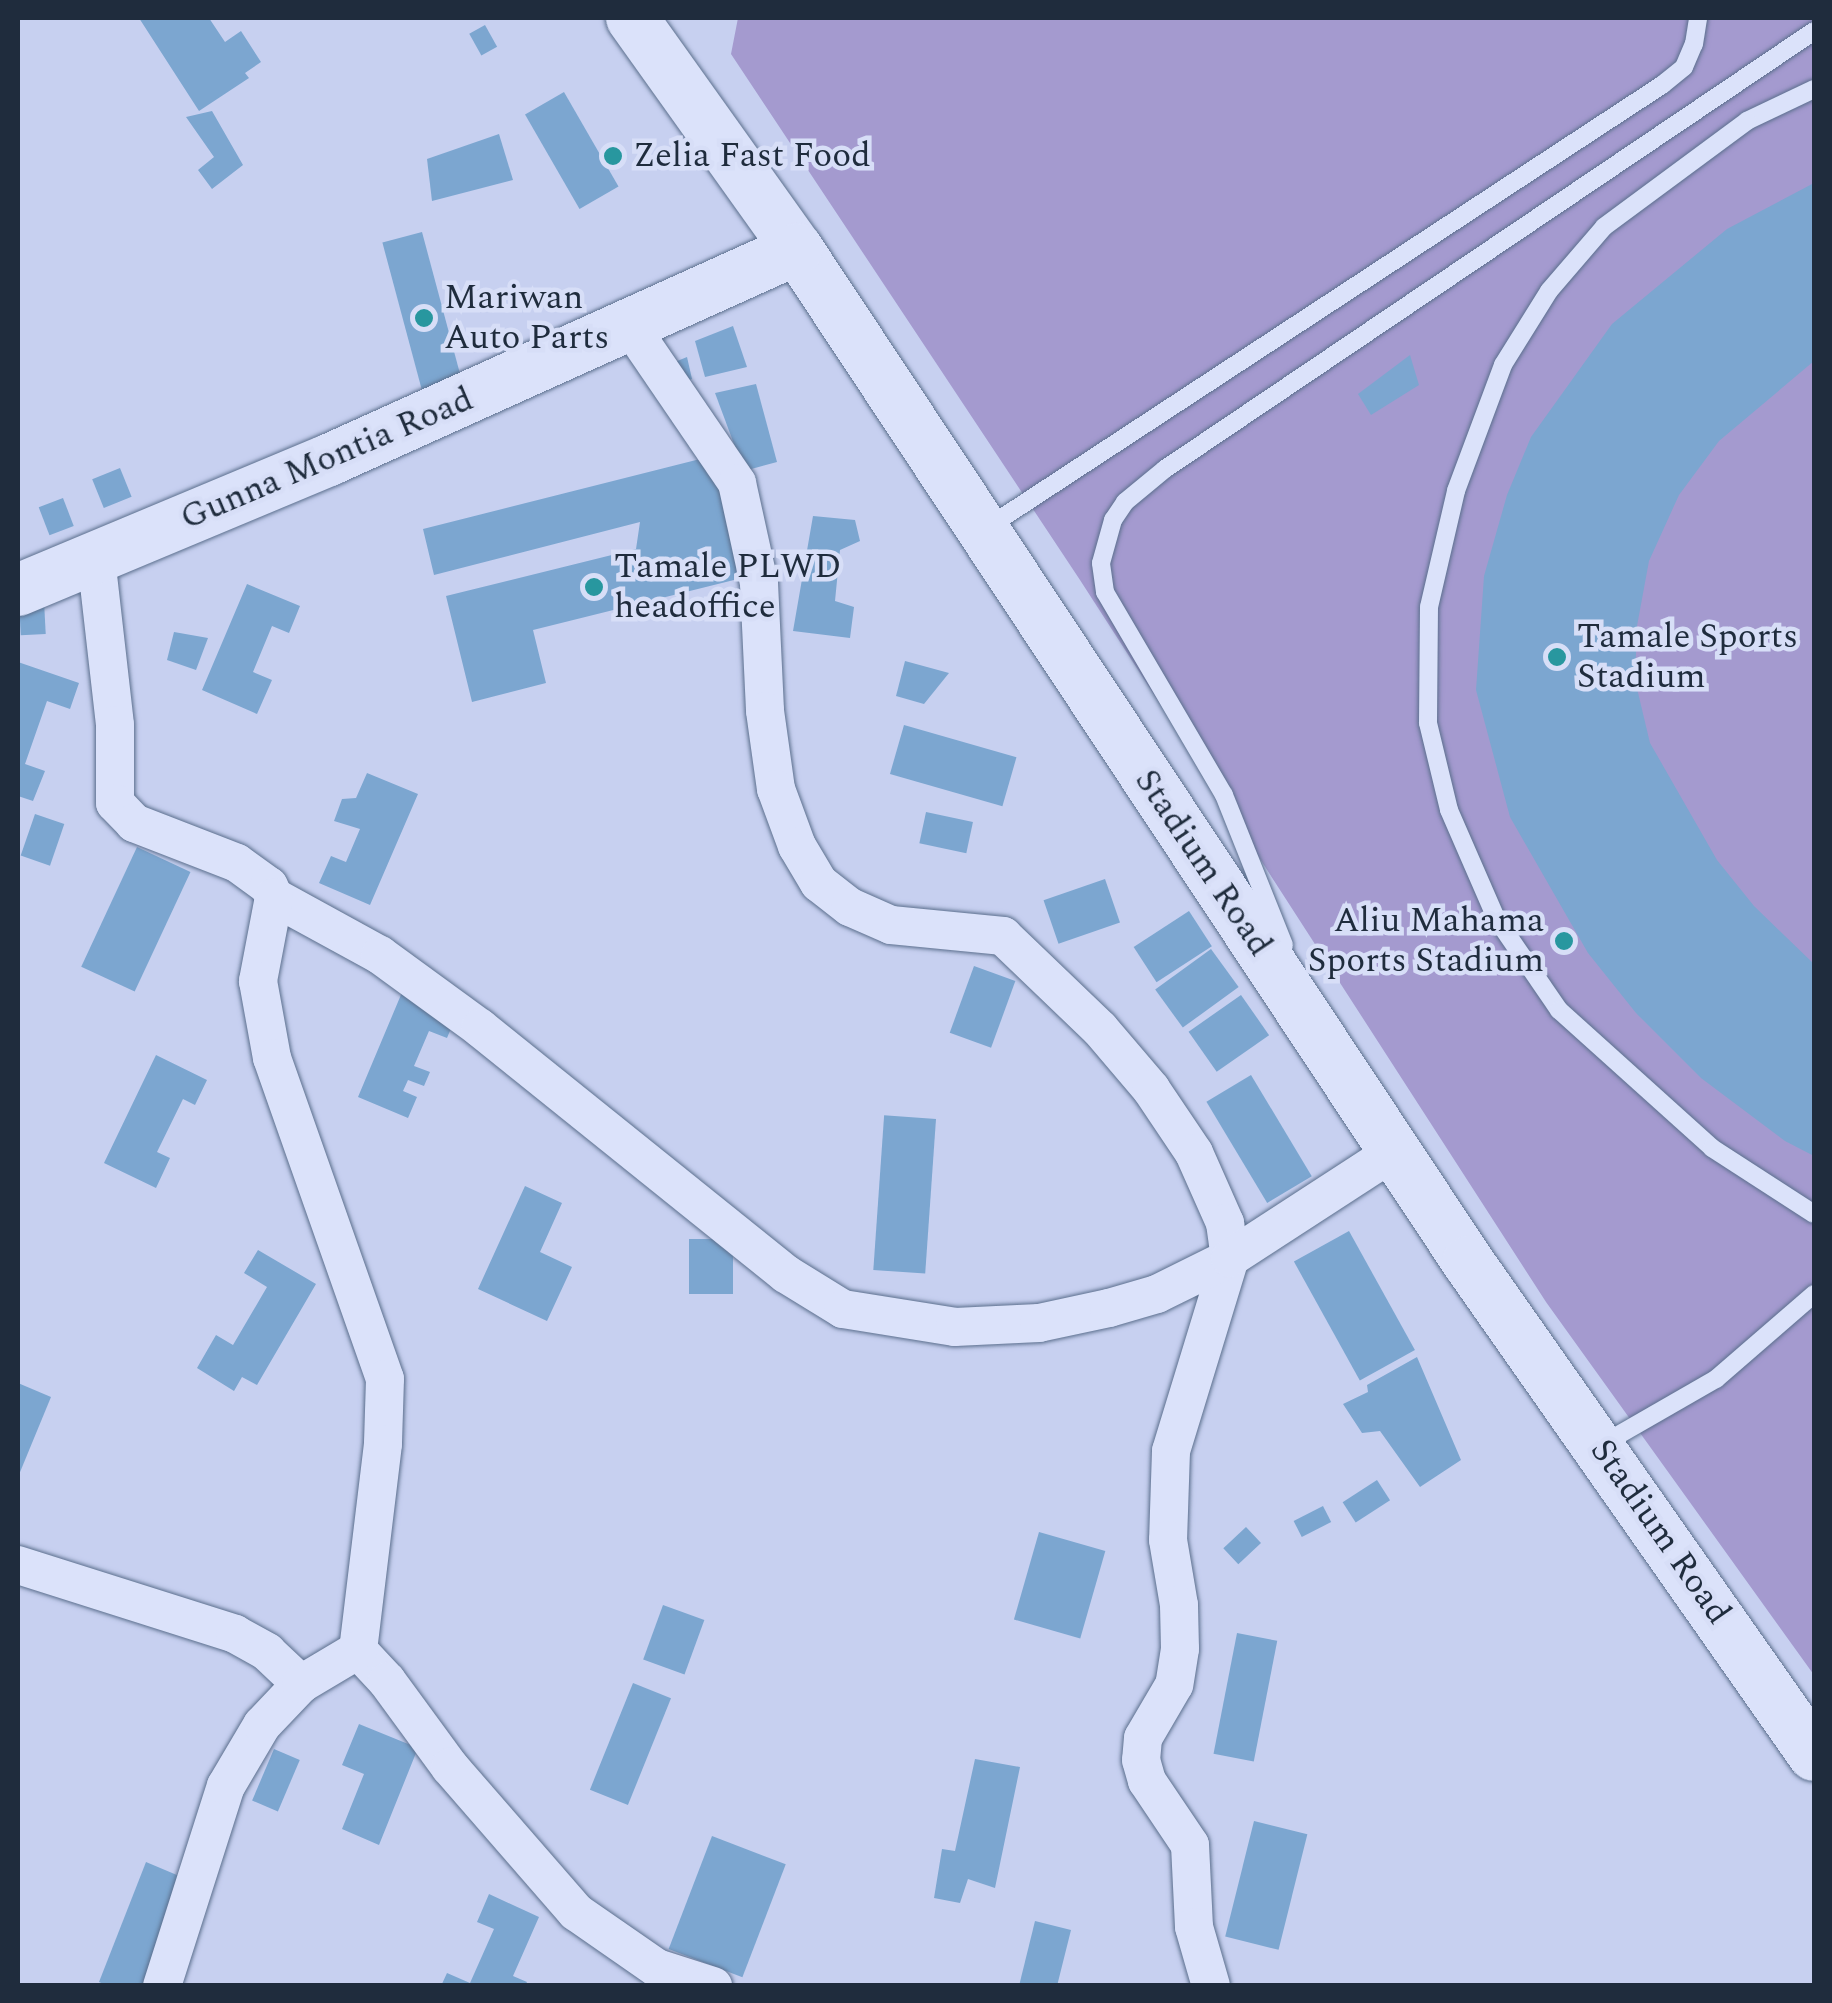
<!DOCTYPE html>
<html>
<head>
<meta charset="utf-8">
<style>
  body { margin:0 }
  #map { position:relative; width:1832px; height:2003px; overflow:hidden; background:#c7d0f0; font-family:Spectral,serif }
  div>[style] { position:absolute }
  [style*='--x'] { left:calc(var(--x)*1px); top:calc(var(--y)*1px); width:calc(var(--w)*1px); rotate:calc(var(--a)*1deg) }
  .green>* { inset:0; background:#a49acf }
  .building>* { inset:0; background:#7ca6d0; transform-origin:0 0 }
  .roads { filter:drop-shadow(0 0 2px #5b6f8d) drop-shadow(0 0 2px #5b6f8d) }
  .lane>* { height:18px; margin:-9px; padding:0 9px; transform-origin:9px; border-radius:9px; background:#dbe2fa }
  .street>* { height:38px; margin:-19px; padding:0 19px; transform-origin:19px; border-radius:19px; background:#dbe2fa }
  .secondary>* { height:52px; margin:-26px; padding:0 26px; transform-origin:26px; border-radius:26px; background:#dbe2fa }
  .dots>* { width:28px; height:28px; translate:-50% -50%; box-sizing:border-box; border:5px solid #d7def7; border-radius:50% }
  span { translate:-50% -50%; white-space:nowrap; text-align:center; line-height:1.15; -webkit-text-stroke:9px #d7def7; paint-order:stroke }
  .poi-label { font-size:35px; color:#1f2c3d }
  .left { translate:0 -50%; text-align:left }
  .right { translate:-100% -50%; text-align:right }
  .street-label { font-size:35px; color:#1f2c3d }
  .frame { position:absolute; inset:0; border:20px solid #1f2c3d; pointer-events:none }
</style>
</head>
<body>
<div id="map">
  <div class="green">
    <div style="clip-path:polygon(738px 18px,1814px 18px,1814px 1675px,1546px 1302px,1080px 580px,731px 54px)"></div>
  </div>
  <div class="building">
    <div style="clip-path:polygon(139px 18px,209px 18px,225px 42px,241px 31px,261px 62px,245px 73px,249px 78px,199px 111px)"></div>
    <div style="left:485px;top:25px;width:25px;height:18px;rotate:61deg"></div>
    <div style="left:564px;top:92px;width:109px;height:45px;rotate:60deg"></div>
    <div style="clip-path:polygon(212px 111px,243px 165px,212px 189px,198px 170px,214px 157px,186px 117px)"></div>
    <div style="clip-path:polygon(499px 134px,513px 180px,432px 201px,427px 159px)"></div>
    <div style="clip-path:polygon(1814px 183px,1814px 361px,1719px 441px,1679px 495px,1649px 561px,1637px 626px,1635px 680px,1650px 743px,1717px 860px,1754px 906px,1814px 964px,1814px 1156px,1785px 1141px,1701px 1078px,1636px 1013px,1588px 953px,1510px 817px,1476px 690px,1484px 576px,1507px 495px,1531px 437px,1612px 324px,1727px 229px)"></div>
    <div style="left:422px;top:232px;width:167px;height:41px;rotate:75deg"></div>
    <div style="clip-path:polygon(733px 326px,747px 367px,705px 377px,695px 341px)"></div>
    <div style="clip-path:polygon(1410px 355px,1419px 385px,1371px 415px,1358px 394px)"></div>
    <div style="clip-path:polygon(687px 357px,692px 379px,678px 384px,665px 366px)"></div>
    <div style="clip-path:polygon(756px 384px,777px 462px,744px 471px,715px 393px)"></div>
    <div style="clip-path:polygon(712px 456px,742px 578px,533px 630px,546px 683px,472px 702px,446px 596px,636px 549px,640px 522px,434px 575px,423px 529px)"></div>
    <div style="left:120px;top:468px;width:31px;height:30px;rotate:68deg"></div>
    <div style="left:63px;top:498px;width:30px;height:26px;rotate:69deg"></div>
    <div style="clip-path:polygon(813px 516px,855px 520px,860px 541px,840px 550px,835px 601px,854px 607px,850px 638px,793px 631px)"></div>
    <div style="clip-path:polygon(247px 584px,300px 606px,289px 633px,272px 626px,253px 672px,272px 680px,257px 714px,202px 690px)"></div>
    <div style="left:44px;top:601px;width:33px;height:25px;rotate:87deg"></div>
    <div style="clip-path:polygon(174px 632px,208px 638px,196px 670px,167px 660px)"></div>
    <div style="clip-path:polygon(905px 661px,949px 673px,924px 704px,896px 696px)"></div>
    <div style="clip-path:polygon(18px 662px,79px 683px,70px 709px,47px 701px,25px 764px,45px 771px,33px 801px,18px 796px)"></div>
    <div style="left:904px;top:725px;width:117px;height:51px;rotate:16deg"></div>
    <div style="clip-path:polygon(367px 773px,418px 794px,370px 905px,319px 883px,331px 856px,346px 862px,360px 829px,334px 821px,342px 799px,356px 798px)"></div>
    <div style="left:926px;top:812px;width:48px;height:32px;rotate:12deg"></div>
    <div style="left:35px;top:814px;width:31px;height:44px;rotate:19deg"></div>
    <div style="left:137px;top:847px;width:59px;height:132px;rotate:25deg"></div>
    <div style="left:1105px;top:879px;width:46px;height:65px;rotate:71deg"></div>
    <div style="left:1189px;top:911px;width:42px;height:66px;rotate:57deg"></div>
    <div style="left:1211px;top:949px;width:47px;height:69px;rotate:54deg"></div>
    <div style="left:974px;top:966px;width:44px;height:71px;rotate:20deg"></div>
    <div style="clip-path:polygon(403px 990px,457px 1014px,447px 1038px,429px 1031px,414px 1066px,430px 1072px,424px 1086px,408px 1080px,403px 1091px,417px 1097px,408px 1118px,358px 1097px)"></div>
    <div style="left:1241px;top:995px;width:49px;height:64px;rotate:55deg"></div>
    <div style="clip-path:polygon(156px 1055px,207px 1080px,195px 1105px,183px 1099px,157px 1152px,170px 1158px,156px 1188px,104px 1163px)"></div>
    <div style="left:1251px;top:1075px;width:118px;height:52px;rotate:59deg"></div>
    <div style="left:936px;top:1119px;width:155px;height:52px;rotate:94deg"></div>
    <div style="clip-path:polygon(525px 1186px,562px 1203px,540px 1252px,572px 1267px,547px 1321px,478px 1289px)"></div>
    <div style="left:1349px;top:1231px;width:136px;height:63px;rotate:61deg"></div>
    <div style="left:689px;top:1239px;width:44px;height:55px"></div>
    <div style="clip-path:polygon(258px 1250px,316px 1284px,257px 1385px,242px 1377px,234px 1391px,197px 1368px,216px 1335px,233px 1345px,267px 1287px,244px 1273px)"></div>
    <div style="clip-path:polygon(1417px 1357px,1461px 1460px,1420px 1487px,1380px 1431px,1362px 1433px,1343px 1404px,1368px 1392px,1367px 1385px)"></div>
    <div style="clip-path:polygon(18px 1383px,51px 1397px,18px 1477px)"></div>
    <div style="left:1377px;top:1480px;width:24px;height:41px;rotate:57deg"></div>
    <div style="left:1323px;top:1506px;width:18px;height:33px;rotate:63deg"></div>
    <div style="left:1246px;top:1527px;width:22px;height:31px;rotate:47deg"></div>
    <div style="left:1039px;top:1532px;width:69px;height:91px;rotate:16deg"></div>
    <div style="left:663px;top:1605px;width:44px;height:58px;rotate:20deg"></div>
    <div style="left:1237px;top:1633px;width:41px;height:123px;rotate:11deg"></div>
    <div style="left:633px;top:1683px;width:41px;height:115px;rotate:22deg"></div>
    <div style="clip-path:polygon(359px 1724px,418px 1748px,379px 1845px,342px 1829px,364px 1774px,342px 1765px)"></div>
    <div style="left:274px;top:1749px;width:28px;height:56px;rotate:23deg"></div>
    <div style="clip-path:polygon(975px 1759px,1020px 1767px,995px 1888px,968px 1879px,960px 1903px,934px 1898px,942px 1849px,955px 1851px)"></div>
    <div style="left:1254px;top:1821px;width:55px;height:119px;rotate:14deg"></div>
    <div style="left:712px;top:1836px;width:79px;height:121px;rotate:21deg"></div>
    <div style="clip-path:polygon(146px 1862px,184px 1878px,142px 1986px,108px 1986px,99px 1982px)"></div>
    <div style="clip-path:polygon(489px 1894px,539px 1917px,513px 1976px,527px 1982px,525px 1986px,441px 1986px,447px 1973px,470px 1983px,494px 1929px,477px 1922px)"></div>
    <div style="clip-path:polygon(1035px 1921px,1071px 1930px,1057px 1986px,1019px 1986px)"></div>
  </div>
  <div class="roads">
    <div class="lane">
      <div style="--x:1814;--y:89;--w:74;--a:154.5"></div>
      <div style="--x:1747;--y:121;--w:178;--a:143.5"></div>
      <div style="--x:1604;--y:227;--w:84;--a:130.7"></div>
      <div style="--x:1549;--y:291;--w:87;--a:121.9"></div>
      <div style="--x:1503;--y:365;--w:134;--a:110.5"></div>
      <div style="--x:1456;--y:491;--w:119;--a:103.1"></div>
      <div style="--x:1429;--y:607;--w:116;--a:90.5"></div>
      <div style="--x:1428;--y:723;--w:89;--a:76.4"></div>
      <div style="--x:1449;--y:810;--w:118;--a:66.5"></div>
      <div style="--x:1496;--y:918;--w:112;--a:55.6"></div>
      <div style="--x:1559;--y:1010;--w:206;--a:42"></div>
      <div style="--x:1712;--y:1148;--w:121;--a:32.9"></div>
      <div style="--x:988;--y:527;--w:806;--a:-33.26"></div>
      <div style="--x:1662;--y:85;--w:28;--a:-39"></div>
      <div style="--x:1684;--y:67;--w:25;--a:-67"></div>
      <div style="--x:1694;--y:44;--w:26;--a:-81"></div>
      <div style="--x:1284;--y:945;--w:162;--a:-111.8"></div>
      <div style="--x:1224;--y:795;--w:235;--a:-120.4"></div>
      <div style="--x:1105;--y:592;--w:29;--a:-98"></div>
      <div style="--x:1101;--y:563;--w:45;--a:-74.4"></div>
      <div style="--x:1113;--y:520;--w:22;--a:-56"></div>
      <div style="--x:1125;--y:502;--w:52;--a:-39.5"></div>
      <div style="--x:1165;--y:469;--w:783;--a:-34.01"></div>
      <div style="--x:1601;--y:1445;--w:133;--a:-29.9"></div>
      <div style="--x:1716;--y:1379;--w:130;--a:-40.9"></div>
    </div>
    <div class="street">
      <div style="--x:630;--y:326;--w:190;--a:55.7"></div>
      <div style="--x:737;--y:483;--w:102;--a:77.6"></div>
      <div style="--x:759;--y:583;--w:128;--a:87.3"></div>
      <div style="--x:765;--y:711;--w:79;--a:82"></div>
      <div style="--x:776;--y:789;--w:61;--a:69.8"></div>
      <div style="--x:797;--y:846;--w:43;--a:59.3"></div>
      <div style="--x:819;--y:883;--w:39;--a:38"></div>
      <div style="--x:850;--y:907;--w:45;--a:23.7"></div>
      <div style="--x:891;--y:925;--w:113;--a:5.6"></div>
      <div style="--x:1003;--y:936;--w:134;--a:43.8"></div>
      <div style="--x:1100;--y:1029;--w:79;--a:49.6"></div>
      <div style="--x:1151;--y:1089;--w:77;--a:56.1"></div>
      <div style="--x:1194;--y:1153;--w:77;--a:66.1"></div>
      <div style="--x:1225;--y:1223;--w:35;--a:82"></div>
      <div style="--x:1230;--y:1258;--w:202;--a:107"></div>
      <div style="--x:1171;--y:1451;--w:89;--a:91.9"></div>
      <div style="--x:1168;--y:1540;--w:66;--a:80.4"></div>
      <div style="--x:1179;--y:1605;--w:44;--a:88.7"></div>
      <div style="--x:1180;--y:1649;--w:36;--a:99"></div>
      <div style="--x:1174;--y:1685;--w:61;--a:120.3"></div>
      <div style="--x:1143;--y:1738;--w:22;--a:95"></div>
      <div style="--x:1141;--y:1760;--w:22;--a:74"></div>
      <div style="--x:1147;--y:1781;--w:77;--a:56.1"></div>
      <div style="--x:1190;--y:1845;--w:82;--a:87.2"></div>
      <div style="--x:1194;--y:1927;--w:61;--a:73.9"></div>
      <div style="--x:96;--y:558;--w:168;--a:83.5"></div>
      <div style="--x:115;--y:725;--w:78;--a:90"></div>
      <div style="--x:115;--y:803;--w:28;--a:46"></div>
      <div style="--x:134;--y:823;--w:110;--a:21.2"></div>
      <div style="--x:237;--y:863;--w:39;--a:36"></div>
      <div style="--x:269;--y:886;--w:12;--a:66"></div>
      <div style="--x:274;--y:897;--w:121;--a:28.7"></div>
      <div style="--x:380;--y:955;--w:124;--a:36.1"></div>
      <div style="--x:480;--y:1028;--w:393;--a:38.8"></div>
      <div style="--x:786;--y:1274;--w:67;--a:31.6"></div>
      <div style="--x:843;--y:1309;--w:113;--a:9.1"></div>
      <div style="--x:955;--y:1327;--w:84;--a:-2.7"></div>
      <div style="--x:1039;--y:1323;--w:72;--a:-12.1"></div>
      <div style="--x:1109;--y:1308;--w:50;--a:-16.3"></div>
      <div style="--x:1157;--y:1294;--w:81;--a:-26.3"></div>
      <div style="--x:1230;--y:1258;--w:197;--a:-33"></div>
      <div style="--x:274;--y:897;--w:86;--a:100.8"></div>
      <div style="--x:258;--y:981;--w:78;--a:79.7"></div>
      <div style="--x:272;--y:1058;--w:340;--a:70.6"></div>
      <div style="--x:385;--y:1379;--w:65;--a:91.8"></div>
      <div style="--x:383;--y:1444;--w:208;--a:96.9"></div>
      <div style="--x:358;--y:1650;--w:42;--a:46.9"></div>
      <div style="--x:387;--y:1681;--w:107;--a:53.8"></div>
      <div style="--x:450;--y:1767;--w:192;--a:49"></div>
      <div style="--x:576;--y:1912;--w:98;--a:34.7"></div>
      <div style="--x:657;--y:1968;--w:59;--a:17.8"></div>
      <div style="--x:18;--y:1565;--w:228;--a:17.6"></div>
      <div style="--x:235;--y:1634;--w:37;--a:29"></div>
      <div style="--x:267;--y:1652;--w:47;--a:43.3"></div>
      <div style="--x:162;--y:1986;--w:210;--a:-72.3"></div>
      <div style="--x:226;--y:1786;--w:71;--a:-59.5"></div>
      <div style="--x:262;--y:1725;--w:57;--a:-46.4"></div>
      <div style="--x:301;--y:1684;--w:66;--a:-30.8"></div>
    </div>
    <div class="secondary">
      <div style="--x:632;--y:18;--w:284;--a:54.5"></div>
      <div style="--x:797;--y:249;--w:1215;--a:56.48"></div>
      <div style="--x:1468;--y:1262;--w:602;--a:54.94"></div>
      <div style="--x:18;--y:590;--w:337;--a:-22.7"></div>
      <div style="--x:329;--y:460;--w:513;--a:-24.27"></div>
    </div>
  </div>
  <div class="dots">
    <div style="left:613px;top:156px;background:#28979f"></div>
    <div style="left:424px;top:318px;background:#28979f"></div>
    <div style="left:594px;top:587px;background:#28979f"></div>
    <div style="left:1557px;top:657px;background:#28979f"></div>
    <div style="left:1564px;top:941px;background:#28979f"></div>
  </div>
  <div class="poi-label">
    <span class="left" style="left:633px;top:156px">Zelia Fast Food</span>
    <span class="left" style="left:444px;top:318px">Mariwan<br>Auto Parts</span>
    <span class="left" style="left:614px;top:587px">Tamale PLWD<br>headoffice</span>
    <span class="left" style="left:1577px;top:657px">Tamale Sports<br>Stadium</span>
    <span class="right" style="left:1544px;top:941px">Aliu Mahama<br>Sports Stadium</span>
  </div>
  <div class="street-label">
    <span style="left:327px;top:459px;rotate:-23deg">Gunna Montia Road</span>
    <span style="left:1203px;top:863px;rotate:56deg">Stadium Road</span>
    <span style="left:1660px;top:1532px;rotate:55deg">Stadium Road</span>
  </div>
  <div class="frame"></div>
</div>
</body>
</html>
